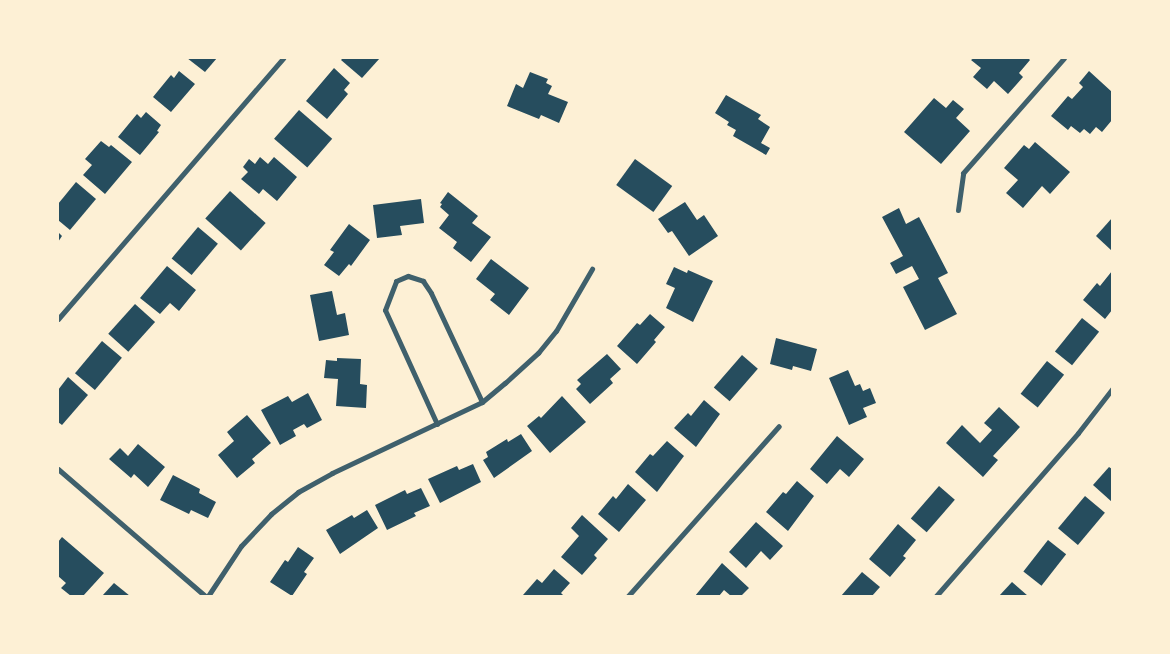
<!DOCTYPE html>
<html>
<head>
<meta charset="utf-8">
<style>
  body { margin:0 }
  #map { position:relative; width:1170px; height:654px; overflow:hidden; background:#fdf0d5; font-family:"Sofia Sans Condensed",sans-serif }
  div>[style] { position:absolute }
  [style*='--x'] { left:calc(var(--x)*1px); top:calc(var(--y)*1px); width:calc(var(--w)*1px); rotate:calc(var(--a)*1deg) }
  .building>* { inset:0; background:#264d5e; transform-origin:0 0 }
  .minor>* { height:5px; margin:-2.5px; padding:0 2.5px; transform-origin:2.5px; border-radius:2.5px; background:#3f606c }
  span { translate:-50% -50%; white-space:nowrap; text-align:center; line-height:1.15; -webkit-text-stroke:5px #fdf0d5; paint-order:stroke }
  .frame { position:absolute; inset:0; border:59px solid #fdf0d5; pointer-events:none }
</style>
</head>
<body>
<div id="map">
  <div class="building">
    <div style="clip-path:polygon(187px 58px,217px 58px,205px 72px)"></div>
    <div style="clip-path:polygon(343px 58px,380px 58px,362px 78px,341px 60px)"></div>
    <div style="clip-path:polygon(974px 58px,1028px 58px,1030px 60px,1019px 73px,1023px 77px,1008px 94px,994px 81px,987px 89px,973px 77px,981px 68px,971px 60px)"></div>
    <div style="clip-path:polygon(334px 68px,350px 83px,344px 90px,348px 94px,327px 119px,306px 101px)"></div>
    <div style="clip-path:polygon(179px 71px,195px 84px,171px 112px,153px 97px,171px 75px,174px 78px)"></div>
    <div style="clip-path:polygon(1089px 71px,1112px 92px,1112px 120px,1102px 132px,1096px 127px,1090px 134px,1084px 129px,1080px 133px,1071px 126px,1068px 130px,1051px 116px,1068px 96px,1072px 99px,1083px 87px,1079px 83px)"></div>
    <div style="clip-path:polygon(530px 72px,548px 79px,546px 83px,552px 86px,548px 94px,568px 102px,559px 123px,541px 115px,539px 119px,507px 106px,516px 84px,523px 88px)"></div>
    <div style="clip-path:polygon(726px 95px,761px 115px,758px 119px,770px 127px,761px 143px,770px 148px,766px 155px,733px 136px,736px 130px,727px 125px,729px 122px,715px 113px)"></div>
    <div style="clip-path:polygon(934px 98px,946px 108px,953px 100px,964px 109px,956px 118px,970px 131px,941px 164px,904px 132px)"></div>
    <div style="left:299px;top:110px;width:44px;height:38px;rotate:41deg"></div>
    <div style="clip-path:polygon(146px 112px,161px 125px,157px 131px,159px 132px,140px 155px,118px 137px,137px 114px,141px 118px)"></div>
    <div style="clip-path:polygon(101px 141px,109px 147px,111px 145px,132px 162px,105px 194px,83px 175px,92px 165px,85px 159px)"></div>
    <div style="clip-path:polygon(1035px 142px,1070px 172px,1050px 194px,1042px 186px,1023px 208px,1006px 193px,1018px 180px,1004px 168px,1024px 145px,1029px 149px)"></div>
    <div style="clip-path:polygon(260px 157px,268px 164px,274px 157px,297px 177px,277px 201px,263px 189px,259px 194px,241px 179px,248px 172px,243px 167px,249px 159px,255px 164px)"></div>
    <div style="left:635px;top:159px;width:46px;height:32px;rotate:36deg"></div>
    <div style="clip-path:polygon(76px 182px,96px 199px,70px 230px,58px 220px,58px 204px)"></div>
    <div style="left:230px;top:191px;width:48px;height:37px;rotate:42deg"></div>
    <div style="clip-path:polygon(448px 192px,478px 216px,472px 223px,491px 237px,471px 262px,453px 248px,457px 242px,439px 228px,449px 215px,440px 207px,442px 204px,440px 203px)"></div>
    <div style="clip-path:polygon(421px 199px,424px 223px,400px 226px,402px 235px,377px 238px,373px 205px)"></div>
    <div style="clip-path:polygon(685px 202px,697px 220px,704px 215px,718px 236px,689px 256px,672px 231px,668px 233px,658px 219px)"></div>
    <div style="clip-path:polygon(899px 208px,906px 224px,919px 217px,948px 273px,938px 278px,957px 314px,925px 330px,903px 287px,919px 279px,912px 266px,896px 274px,890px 263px,903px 256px,882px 217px)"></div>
    <div style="clip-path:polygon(1112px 218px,1112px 251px,1096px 236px)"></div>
    <div style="clip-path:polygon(349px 224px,370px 240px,351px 266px,349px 264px,339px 276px,324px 265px,334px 252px,330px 250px)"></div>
    <div style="left:198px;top:227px;width:26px;height:41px;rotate:40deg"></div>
    <div style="clip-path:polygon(58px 232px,62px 236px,58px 242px)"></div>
    <div style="clip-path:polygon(491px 259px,529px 288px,509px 315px,490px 300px,495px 294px,476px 279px)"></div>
    <div style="clip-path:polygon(167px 266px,196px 290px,179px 311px,170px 303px,160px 314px,140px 298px)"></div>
    <div style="clip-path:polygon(674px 267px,687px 273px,688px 270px,713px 281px,693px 322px,666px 308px,675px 288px,666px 284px)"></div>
    <div style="clip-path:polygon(1112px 271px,1112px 310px,1105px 319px,1083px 300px,1097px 283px,1100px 286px)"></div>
    <div style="clip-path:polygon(332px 291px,337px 315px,345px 313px,349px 335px,319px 341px,310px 295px)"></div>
    <div style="left:135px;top:304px;width:27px;height:40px;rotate:42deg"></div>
    <div style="clip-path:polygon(650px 314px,665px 327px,654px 340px,656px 342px,637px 364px,617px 346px,637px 323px,640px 325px)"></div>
    <div style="left:1082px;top:318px;width:22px;height:43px;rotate:39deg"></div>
    <div style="clip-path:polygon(776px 338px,817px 349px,811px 371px,793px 366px,792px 370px,770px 364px)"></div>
    <div style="left:102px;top:341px;width:26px;height:42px;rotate:40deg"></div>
    <div style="clip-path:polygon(607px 354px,621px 369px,610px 379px,613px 383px,590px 404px,576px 389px,581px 384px,577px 380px)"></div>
    <div style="left:742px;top:355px;width:21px;height:43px;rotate:41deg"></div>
    <div style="clip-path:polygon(337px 358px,361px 359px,360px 384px,367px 385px,366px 408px,336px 406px,338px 379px,324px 378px,326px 360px,337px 361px)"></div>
    <div style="left:1047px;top:361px;width:22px;height:42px;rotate:39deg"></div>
    <div style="clip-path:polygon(848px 370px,855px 386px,860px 384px,863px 391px,870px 388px,876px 403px,863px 408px,867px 417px,849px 425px,829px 378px)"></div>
    <div style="clip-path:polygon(68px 377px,88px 395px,62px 425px,58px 422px,58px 390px)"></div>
    <div style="clip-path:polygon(308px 393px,322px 420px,307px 428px,304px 424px,293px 430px,296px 436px,280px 445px,261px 410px,288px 396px,292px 402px)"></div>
    <div style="clip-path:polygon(562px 396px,586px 422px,550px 453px,527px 426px,539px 416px,541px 418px)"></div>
    <div style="clip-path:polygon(704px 400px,720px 414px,696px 447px,674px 428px,688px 413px,691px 416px)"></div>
    <div style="clip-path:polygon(999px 407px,1020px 427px,993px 456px,998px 460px,983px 477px,946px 443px,962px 425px,980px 443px,992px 430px,984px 423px)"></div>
    <div style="clip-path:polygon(247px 415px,271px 443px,252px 459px,255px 463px,237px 478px,218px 455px,234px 441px,227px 432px)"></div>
    <div style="clip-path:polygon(521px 434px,532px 451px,494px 478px,483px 460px,488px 457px,486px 452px,507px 439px,508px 442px)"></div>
    <div style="clip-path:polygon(837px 436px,864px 459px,849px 477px,840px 469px,827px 484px,810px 469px)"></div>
    <div style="clip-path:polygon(667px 441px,684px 456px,657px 492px,635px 472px,650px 454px,653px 456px)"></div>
    <div style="clip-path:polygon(138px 444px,165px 467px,148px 487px,134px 474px,131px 478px,109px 459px,120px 448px,128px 456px)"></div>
    <div style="clip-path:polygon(473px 464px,481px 482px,440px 503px,428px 479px,457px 466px,459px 470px)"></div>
    <div style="clip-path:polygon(1109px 467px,1112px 469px,1112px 502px,1093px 485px)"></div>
    <div style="clip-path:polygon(173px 475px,200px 489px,199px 493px,216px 502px,208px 518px,191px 510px,189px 514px,160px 500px)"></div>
    <div style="clip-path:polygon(797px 481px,814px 496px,788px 531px,766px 512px,783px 492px,786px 494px)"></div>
    <div style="clip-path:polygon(628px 484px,646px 500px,619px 532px,598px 514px,613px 496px,616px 499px)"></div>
    <div style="left:939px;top:486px;width:21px;height:43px;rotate:41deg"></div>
    <div style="clip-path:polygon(421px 488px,430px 506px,414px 513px,416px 516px,387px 530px,375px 505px,405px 490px,407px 494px)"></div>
    <div style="left:1085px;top:496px;width:26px;height:42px;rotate:40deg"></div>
    <div style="clip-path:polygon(367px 510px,378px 528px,340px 554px,326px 530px,352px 515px,354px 518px)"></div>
    <div style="clip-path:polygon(582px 515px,608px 539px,594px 555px,597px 558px,582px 575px,561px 557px,579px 536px,571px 528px)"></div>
    <div style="clip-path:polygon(756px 522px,783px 546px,770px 560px,761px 551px,746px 568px,729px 552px)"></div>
    <div style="clip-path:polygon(898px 524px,916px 540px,903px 556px,906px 558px,890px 577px,869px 559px)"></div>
    <div style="clip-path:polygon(62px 537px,104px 573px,83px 596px,71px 596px,61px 588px,66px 583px,58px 576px,58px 542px)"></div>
    <div style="left:1048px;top:540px;width:23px;height:40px;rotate:38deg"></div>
    <div style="clip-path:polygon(298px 547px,314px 558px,304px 572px,307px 574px,292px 596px,270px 582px,285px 560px,288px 562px)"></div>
    <div style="clip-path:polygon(722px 563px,749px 588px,741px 596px,731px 596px,724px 590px,719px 596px,695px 596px)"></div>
    <div style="clip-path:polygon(554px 569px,570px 583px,561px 593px,563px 595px,562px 596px,523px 595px,537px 579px,542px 583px)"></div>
    <div style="clip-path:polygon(862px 572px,880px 587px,872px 596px,841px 596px)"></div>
    <div style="clip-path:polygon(1012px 582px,1028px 596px,999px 596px)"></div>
    <div style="clip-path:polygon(114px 583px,130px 596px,102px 596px)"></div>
  </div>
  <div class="minor">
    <div style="--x:958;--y:210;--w:37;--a:-82"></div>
    <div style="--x:963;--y:173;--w:153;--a:-48.7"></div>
    <div style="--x:58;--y:319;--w:345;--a:-49.2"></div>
    <div style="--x:437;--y:424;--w:125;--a:-114.5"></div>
    <div style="--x:385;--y:310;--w:31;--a:-69"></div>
    <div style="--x:396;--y:281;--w:13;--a:-23"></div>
    <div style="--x:408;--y:276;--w:16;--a:18"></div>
    <div style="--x:423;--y:281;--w:14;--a:56"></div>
    <div style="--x:431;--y:293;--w:120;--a:64.9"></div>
    <div style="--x:58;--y:469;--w:194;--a:40.8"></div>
    <div style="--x:208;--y:596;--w:60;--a:-56.6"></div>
    <div style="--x:241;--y:546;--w:44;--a:-46.8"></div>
    <div style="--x:271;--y:514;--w:35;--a:-39"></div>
    <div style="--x:298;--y:492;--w:39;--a:-29"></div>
    <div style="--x:332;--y:473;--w:166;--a:-25.3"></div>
    <div style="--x:482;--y:402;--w:30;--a:-40"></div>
    <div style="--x:505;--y:383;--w:45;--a:-42.3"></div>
    <div style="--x:538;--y:353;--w:28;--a:-51"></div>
    <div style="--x:556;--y:331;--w:72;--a:-59.9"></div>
    <div style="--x:628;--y:596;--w:227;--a:-48.4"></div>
    <div style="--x:936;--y:596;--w:216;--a:-48.9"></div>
    <div style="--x:1078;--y:433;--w:56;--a:-52.3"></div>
  </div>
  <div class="frame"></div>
</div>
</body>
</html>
